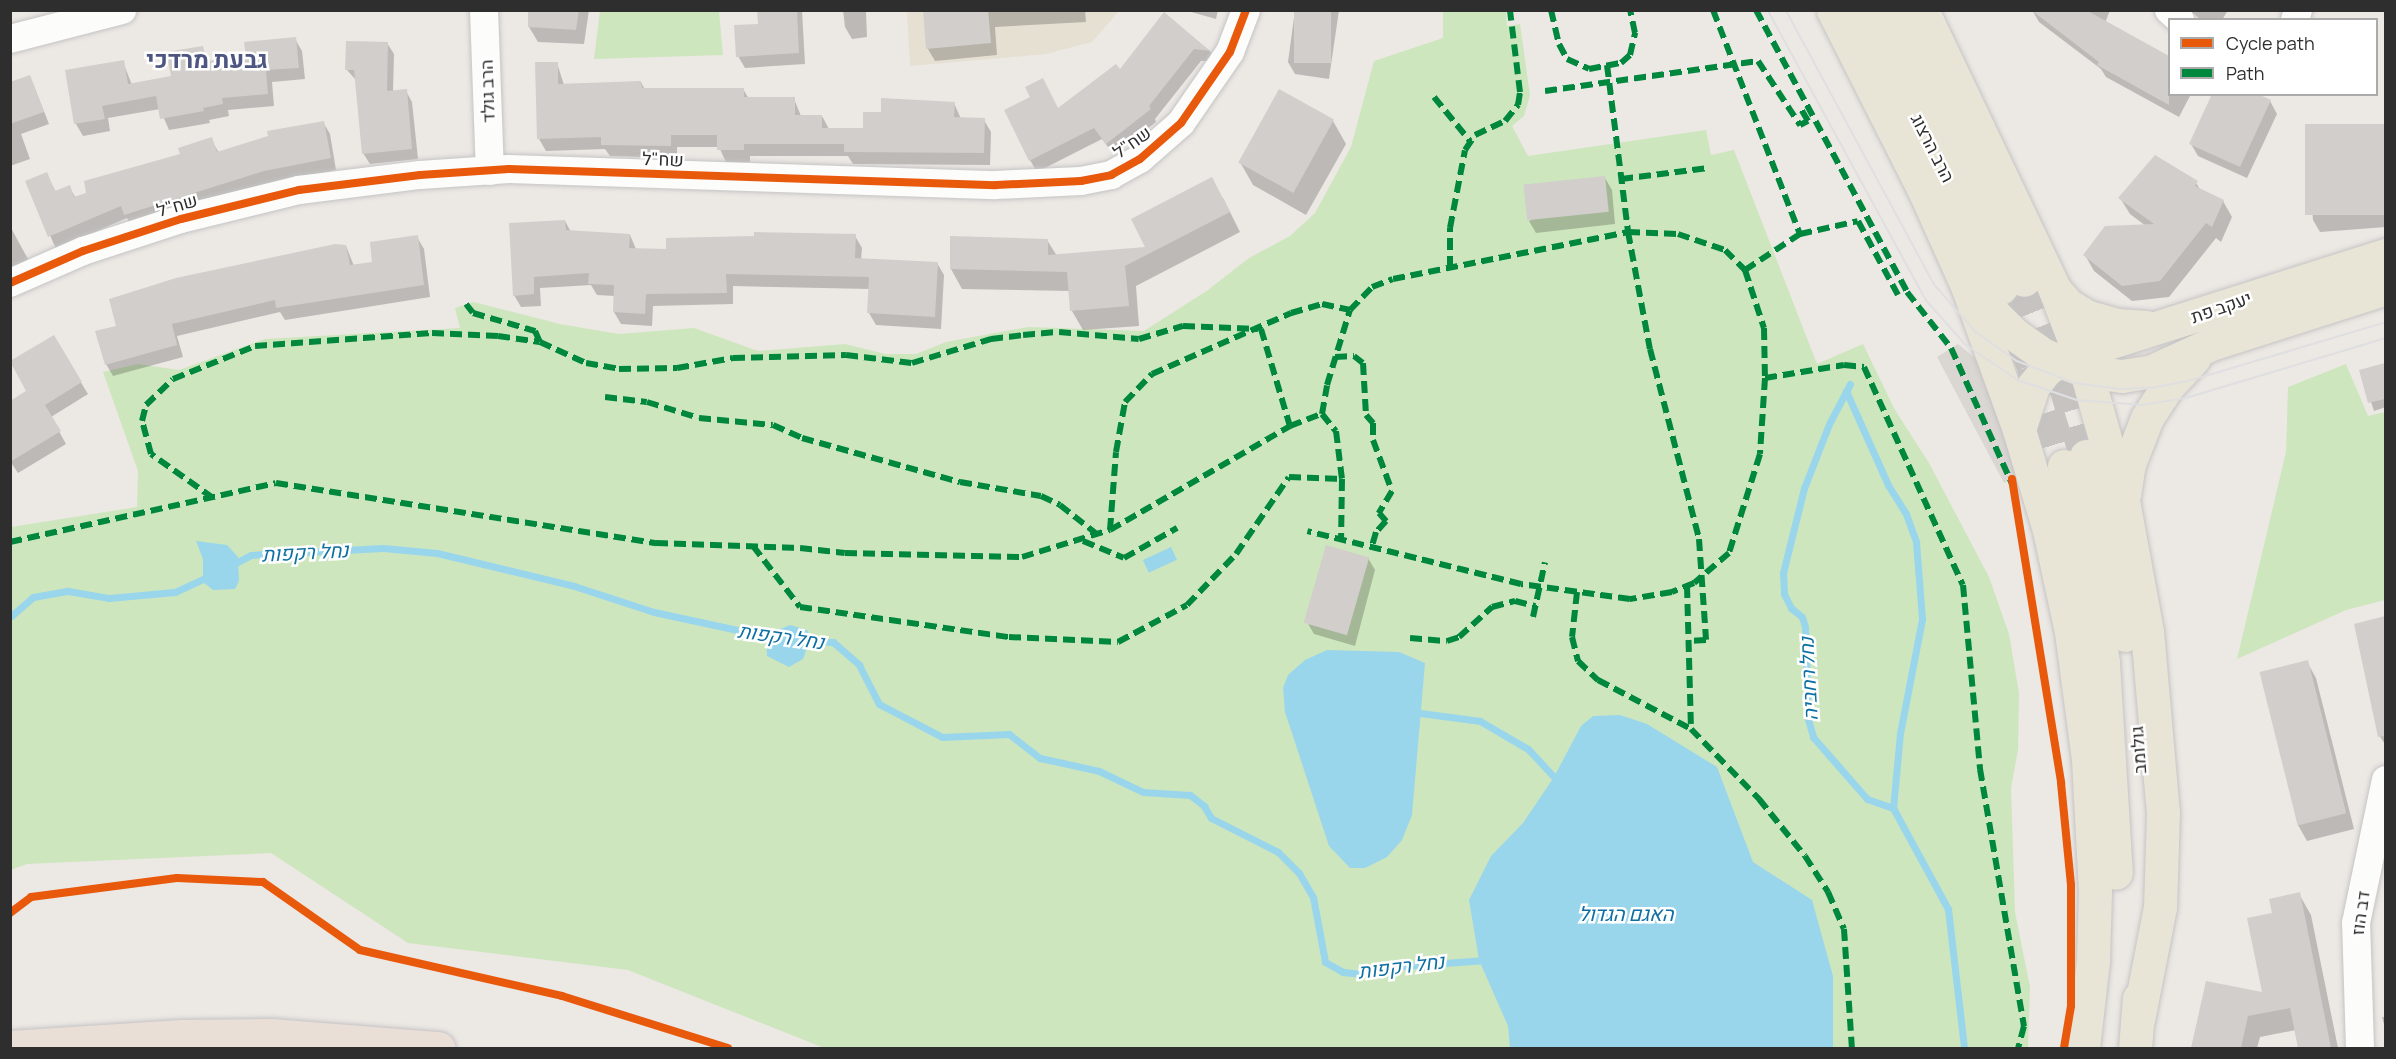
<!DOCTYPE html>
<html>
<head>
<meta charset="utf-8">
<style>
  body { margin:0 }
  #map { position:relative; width:2396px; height:1059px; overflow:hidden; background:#ece8e4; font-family:Manrope,Heebo,sans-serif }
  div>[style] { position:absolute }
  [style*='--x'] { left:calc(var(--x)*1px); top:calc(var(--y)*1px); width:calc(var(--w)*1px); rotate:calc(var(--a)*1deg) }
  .education>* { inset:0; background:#e6e0d3 }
  .green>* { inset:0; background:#cee6be }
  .plaza>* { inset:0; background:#dad6d2 }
  .water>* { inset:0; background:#99d6ec; transform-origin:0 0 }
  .shadow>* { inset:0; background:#0003 }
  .stream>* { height:7px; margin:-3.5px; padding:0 3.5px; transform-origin:3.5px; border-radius:3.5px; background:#99d6ec }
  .building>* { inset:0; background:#d1cecb; transform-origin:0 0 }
  .major-tunnel>* { height:33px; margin-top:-16.5px; transform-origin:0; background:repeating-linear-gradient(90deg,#c6c3c0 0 33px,transparent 0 49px) }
  .roads { filter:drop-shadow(0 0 2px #c5c4c5) drop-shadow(0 0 2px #c5c4c5) }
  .minor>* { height:28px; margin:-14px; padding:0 14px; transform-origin:14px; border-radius:14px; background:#fcfcfb }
  .major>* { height:33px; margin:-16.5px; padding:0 16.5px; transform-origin:16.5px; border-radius:16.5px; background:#e8e4d6 }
  .highway>* { height:33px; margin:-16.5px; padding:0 16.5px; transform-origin:16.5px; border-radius:16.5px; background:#eadfd6 }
  .tram>* { height:1.5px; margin:-0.75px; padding:0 0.75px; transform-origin:0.75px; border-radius:0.75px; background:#dfdfe1 }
  .quiet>* { height:6px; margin-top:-3px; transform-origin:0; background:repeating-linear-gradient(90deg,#00873e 0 12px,transparent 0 18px) }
  .cycleway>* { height:8px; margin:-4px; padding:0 4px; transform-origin:4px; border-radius:4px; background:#e8590c }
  span { translate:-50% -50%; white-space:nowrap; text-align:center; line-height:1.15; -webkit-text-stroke:5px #fff; paint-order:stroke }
  .street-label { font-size:18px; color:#2e2e2e }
  .water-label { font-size:20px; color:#0d6fa3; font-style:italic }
  .district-label { font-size:24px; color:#4d5680; font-weight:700 }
  .frame { position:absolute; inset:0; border:12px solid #2e2e2e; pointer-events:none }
  .legend { position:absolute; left:2168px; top:18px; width:210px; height:78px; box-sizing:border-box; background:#fff; border:2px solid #ababab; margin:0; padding:8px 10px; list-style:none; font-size:18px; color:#2e2e2e }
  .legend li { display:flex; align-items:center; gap:12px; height:30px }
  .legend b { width:30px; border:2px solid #ababab }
</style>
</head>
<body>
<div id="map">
  <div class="education">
    <div style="clip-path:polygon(907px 11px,1119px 11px,1092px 42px,1046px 54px,910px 66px)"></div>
  </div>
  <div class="green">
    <div style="clip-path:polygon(600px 11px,719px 11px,723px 55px,594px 59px)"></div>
    <div style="clip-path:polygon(1443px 11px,1506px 11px,1507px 26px,1520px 24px,1530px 95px,1524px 116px,1512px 126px,1528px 156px,1706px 130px,1711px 155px,1734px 150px,1817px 364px,1863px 344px,1895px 410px,1929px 463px,1989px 577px,2009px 634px,2019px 693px,2018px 750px,2011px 788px,2015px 912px,2030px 987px,2028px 1048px,824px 1048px,628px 970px,408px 943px,271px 853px,27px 864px,11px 870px,11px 527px,137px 507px,138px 471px,103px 372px,138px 364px,179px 370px,265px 339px,460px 328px,455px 308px,473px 302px,560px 324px,619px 334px,694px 328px,758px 351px,845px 344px,885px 354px,916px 354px,946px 342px,1028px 327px,1144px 331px,1208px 290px,1249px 258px,1290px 236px,1315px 213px,1351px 147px,1374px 61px,1443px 38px)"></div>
    <div style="clip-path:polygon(2346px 364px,2368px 416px,2385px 412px,2385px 600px,2346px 610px,2237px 659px,2286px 452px,2288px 387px)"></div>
  </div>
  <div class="plaza">
    <div style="clip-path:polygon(1958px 344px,1981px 363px,2023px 473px,2004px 483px,1937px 357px)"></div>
  </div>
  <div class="water">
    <div style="clip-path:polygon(196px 541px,227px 545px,238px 557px,239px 581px,235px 589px,213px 590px,203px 582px,203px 559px)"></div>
    <div style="left:1171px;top:547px;width:14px;height:31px;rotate:65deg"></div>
    <div style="clip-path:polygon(790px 625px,807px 630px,811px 637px,803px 659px,789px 667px,767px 656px,766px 635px)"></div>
    <div style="clip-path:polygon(1327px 650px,1399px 652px,1425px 663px,1412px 815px,1402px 840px,1387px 857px,1365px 868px,1350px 868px,1329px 846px,1285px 712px,1283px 688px,1288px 675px,1305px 660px)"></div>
    <div style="clip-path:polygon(1620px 715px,1647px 724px,1717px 767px,1753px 862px,1812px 900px,1833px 976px,1833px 1048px,1510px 1048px,1508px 1026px,1479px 960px,1469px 900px,1491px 856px,1523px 823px,1554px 777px,1581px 726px,1593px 716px)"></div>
  </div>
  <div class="shadow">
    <div style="clip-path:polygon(530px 10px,589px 10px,584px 44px,538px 42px,529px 27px)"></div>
    <div style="clip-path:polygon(759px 10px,802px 10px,805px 64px,745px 68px,738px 56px,759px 25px)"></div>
    <div style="clip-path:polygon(843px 10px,870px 10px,866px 12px,867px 37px,852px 39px,845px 27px)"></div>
    <div style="clip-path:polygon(925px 10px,1085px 10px,1086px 22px,995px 27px,997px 55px,935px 61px,928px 49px)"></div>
    <div style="clip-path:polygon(1184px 10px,1218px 10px,1216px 19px)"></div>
    <div style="clip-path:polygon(1295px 10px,1339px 10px,1329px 79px,1295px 74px,1288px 62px)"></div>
    <div style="clip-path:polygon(2032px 10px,2110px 10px,2105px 23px,2170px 58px,2170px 94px,2191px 94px,2179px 117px,2106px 77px,2101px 69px,2039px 22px)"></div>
    <div style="clip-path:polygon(2189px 10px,2228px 10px,2222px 20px,2201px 20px)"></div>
    <div style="clip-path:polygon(1165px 15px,1210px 51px,1216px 61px,1201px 61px,1155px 119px,1156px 122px,1114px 155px,1102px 139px,1037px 172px,1030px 160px,1059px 110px,1120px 71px)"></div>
    <div style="clip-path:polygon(295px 39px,302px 51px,305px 79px,272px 82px,274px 106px,228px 110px,229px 116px,209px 120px,210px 123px,169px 130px,160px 109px,108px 118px,110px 131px,83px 136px,76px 124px,67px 72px,123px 62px,132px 85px,173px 78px,202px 47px,210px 62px,248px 59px)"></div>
    <div style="clip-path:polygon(387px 43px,394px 54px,393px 92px,406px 91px,412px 102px,418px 159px,370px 164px,363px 153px,356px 80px,346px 69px)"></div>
    <div style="clip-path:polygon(557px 63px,564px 85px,641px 82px,645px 90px,743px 89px,749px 99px,794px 99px,801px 116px,822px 116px,829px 129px,865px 129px,882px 113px,954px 103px,961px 119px,984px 120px,991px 132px,990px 165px,853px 164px,848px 156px,750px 156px,750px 162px,726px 162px,719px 147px,677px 147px,677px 158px,610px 156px,605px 149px,546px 151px,539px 139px)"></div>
    <div style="clip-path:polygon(30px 76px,49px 124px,21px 134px,30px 159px,10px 166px,10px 83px)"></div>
    <div style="clip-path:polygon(2270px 101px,2277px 114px,2247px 178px,2198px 156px,2191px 144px)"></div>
    <div style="clip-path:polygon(1333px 121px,1346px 144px,1306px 215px,1253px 185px,1240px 162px)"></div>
    <div style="clip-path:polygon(323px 122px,330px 134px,336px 170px,271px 183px,132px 227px,127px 218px,56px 249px,27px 182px,46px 174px,56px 192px,69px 187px,76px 198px,181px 155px,211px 139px,219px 153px)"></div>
    <div style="clip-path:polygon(2386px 125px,2386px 227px,2320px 232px,2313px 220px,2306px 131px)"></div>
    <div style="clip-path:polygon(1605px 178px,1612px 190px,1615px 224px,1536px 233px,1529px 221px)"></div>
    <div style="clip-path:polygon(2196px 183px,2201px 191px,2223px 201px,2232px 217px,2221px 242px,2216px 238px,2169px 297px,2132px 301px,2094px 271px,2085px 255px,2146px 226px,2130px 214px,2120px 198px)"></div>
    <div style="clip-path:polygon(1223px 198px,1240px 232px,1136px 286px,1139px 326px,1083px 330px,1072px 311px,1070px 291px,962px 289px,951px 269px,1047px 240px,1057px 256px,1147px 248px)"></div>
    <div style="clip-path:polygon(565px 221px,571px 232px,630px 235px,636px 249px,668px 251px,855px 236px,862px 248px,861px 260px,937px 263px,944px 275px,941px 329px,876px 325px,869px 313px,870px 289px,733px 286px,733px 304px,653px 306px,652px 326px,621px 324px,614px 312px,615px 296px,597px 295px,591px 285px,540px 288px,541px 306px,521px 307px,514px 295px)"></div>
    <div style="clip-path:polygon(10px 226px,29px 261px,10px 270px)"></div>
    <div style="clip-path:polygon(417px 237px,424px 249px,430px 297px,285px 320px,280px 312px,177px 336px,183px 357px,113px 376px,106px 364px,118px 327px,346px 246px,354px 266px,374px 263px)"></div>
    <div style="clip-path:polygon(53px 337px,88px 394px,51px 417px,66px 444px,18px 473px,10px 461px,28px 392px,11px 363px)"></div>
    <div style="clip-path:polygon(2386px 364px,2386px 407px,2374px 411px,2361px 371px)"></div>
    <div style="clip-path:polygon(1368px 558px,1375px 570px,1355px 646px,1314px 634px,1307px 622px)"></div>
    <div style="clip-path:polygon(2386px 618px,2386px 746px,2379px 735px,2355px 625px)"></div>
    <div style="clip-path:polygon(2307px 662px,2316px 678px,2354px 829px,2307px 841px,2298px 825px)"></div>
    <div style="clip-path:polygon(2299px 894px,2311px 915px,2338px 1048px,2300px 1048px,2296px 1030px,2260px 1037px,2257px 1048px,2193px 1048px,2207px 982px,2264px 994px,2273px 914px)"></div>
    <div style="clip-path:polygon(2382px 1017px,2386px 1017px,2386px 1032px)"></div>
  </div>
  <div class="stream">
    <div style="--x:1850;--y:384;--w:45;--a:117.7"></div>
    <div style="--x:1829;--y:424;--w:69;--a:111.3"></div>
    <div style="--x:1804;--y:488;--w:88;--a:103.9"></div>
    <div style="--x:1783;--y:573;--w:21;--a:87"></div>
    <div style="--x:1784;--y:594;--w:16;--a:63"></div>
    <div style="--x:1791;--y:608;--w:14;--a:39"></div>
    <div style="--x:1802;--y:617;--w:10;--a:73"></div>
    <div style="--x:1805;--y:627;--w:92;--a:88.1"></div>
    <div style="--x:1808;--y:719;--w:19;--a:74"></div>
    <div style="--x:1813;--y:737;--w:82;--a:48.9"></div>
    <div style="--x:1867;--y:799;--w:28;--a:19"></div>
    <div style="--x:1893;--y:808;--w:115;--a:61.4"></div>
    <div style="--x:1948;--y:909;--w:140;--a:83.4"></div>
    <div style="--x:1846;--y:391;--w:103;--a:65.9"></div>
    <div style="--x:1888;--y:485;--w:34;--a:58"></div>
    <div style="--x:1906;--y:514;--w:30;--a:70"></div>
    <div style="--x:1916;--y:542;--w:77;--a:85.5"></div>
    <div style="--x:1922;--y:619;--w:116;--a:100.9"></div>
    <div style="--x:1900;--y:733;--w:75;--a:95.3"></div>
    <div style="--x:232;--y:565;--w:21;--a:-28"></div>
    <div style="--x:251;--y:555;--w:132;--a:-3"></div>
    <div style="--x:383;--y:548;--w:54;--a:5.3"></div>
    <div style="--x:437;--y:553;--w:141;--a:13.5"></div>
    <div style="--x:574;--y:586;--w:84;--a:18"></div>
    <div style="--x:654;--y:612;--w:123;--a:12.2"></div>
    <div style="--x:10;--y:617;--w:30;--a:-41"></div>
    <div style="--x:33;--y:597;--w:36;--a:-10"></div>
    <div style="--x:68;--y:591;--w:42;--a:9.7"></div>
    <div style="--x:109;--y:598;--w:66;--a:-5.2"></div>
    <div style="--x:175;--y:592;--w:40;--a:-25"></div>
    <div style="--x:803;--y:641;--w:30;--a:2"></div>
    <div style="--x:833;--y:642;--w:35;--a:41"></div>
    <div style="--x:859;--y:665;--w:44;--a:62.9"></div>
    <div style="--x:879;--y:704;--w:71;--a:27.6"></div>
    <div style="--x:942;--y:737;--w:67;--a:-2.6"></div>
    <div style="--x:1009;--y:734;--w:39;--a:38"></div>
    <div style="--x:1040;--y:758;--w:60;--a:12.4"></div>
    <div style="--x:1099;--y:771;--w:49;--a:25.5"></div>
    <div style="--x:1143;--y:792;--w:47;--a:3.7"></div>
    <div style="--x:1190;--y:795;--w:18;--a:38"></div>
    <div style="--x:1204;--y:806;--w:14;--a:60"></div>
    <div style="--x:1211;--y:818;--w:75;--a:26.9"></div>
    <div style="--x:1278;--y:852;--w:30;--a:45"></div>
    <div style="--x:1299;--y:873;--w:28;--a:60"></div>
    <div style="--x:1313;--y:897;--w:66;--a:79.5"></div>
    <div style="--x:1325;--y:962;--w:21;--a:29"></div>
    <div style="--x:1343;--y:972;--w:20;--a:6"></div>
    <div style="--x:1363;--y:974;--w:27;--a:-15"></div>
    <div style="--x:1389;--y:967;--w:97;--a:-4.1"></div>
    <div style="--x:1420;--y:713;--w:61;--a:7.6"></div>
    <div style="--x:1480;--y:721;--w:56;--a:30.3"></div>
    <div style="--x:1528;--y:749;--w:38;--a:47"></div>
  </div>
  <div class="building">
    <div style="clip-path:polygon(528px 10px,579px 10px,576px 30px,528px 27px)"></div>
    <div style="clip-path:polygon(757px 10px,797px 10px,799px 53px,736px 57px,734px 25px,758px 24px)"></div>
    <div style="clip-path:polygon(923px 10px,988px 10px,991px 43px,926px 49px)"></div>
    <div style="left:1294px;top:10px;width:37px;height:53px"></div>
    <div style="clip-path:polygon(2031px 10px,2086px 10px,2169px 56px,2169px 105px,2097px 65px,2099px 62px)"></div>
    <div style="clip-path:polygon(1164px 12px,1210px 51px,1194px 49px,1149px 106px,1151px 109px,1106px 144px,1094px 128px,1029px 161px,1004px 110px,1030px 97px,1025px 87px,1043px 78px,1058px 108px,1116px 64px,1120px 69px)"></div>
    <div style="clip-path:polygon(296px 37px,299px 68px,266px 70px,268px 94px,222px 98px,223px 104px,203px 108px,204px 111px,160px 119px,156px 96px,102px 106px,105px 119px,74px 124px,65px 70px,124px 60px,128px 84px,171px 76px,166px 52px,203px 46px,206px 61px,246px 57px,244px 42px)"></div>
    <div style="clip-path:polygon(346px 41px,388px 42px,387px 91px,407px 89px,412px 149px,362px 154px,354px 70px,345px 70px)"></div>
    <div style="clip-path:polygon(535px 62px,558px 62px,558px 84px,641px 81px,642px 88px,744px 88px,744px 97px,795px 97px,795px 115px,822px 115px,822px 128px,863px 128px,863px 112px,881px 112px,881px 98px,955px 102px,954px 117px,985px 118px,984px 153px,844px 152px,844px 144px,744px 144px,744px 150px,717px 150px,717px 135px,671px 135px,671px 146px,601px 145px,601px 137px,537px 139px)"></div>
    <div style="clip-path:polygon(30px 75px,44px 112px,10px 124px,10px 82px)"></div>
    <div style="left:1279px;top:89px;width:63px;height:84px;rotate:29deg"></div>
    <div style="clip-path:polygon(2212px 94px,2258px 94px,2271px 100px,2240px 167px,2189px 144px)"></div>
    <div style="clip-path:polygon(324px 121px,331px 158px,264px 171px,124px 215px,121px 206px,48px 237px,25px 181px,47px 172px,55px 191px,70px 185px,74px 197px,86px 193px,84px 181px,180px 154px,178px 148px,212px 137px,217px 152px,268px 136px,267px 131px)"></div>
    <div style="left:2385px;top:124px;width:91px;height:80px;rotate:90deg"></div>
    <div style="clip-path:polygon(2155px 155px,2198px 181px,2195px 186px,2224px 200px,2212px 227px,2206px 223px,2160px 281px,2122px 286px,2083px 255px,2105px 226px,2154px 224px,2118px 198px)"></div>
    <div style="left:1605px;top:176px;width:36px;height:82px;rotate:84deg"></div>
    <div style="clip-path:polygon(1212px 177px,1230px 212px,1125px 266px,1129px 306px,1070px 311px,1067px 272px,950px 269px,950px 236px,1048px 239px,1048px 255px,1145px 247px,1131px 219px)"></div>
    <div style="clip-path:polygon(565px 220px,566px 230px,630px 234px,629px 248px,666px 249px,666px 238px,754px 236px,754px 232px,856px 234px,855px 258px,938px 262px,935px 317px,867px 313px,869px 277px,726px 274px,727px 293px,646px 294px,645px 314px,613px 312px,614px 285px,588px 284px,589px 273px,534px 277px,534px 294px,513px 296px,509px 223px)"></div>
    <div style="clip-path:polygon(418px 235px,424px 285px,276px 308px,275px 300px,172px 324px,177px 345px,105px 365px,95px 331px,116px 326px,109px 299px,176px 278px,335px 244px,346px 245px,350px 265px,372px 262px,370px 242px)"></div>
    <div style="clip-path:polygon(54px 335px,82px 382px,45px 405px,61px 431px,10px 462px,10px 401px,26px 391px,10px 361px)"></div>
    <div style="clip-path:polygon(2385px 363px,2385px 399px,2368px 403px,2359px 370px)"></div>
    <div style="left:1326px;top:545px;width:45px;height:81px;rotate:16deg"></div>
    <div style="clip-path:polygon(2385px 616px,2385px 736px,2378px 737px,2354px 624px)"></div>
    <div style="left:2308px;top:660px;width:158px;height:50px;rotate:76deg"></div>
    <div style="clip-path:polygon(2300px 892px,2331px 1048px,2298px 1048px,2290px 1008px,2248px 1016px,2241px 1048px,2191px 1048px,2206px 981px,2262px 992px,2247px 918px,2272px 913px,2269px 899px)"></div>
  </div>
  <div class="major-tunnel">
    <div style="--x:2024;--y:280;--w:105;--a:68.3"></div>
    <div style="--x:2063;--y:378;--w:81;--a:73.6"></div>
    <div style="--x:2001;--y:288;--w:83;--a:67.4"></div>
    <div style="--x:2033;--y:365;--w:106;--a:72.9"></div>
  </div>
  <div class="roads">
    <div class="minor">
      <div style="--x:484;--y:10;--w:161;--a:87.9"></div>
      <div style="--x:2169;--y:10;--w:15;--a:42"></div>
      <div style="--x:2295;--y:20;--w:10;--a:-73"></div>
      <div style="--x:10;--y:39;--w:116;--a:-14.5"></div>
      <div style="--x:10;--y:283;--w:80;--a:-23.7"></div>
      <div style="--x:83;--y:251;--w:103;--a:-18.1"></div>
      <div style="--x:181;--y:219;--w:122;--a:-13.8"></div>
      <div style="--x:299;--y:190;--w:122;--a:-7.1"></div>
      <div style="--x:420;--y:175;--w:89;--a:-3.9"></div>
      <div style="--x:509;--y:169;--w:487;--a:1.9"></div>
      <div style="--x:996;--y:185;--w:85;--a:-2.7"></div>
      <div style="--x:1081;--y:181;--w:31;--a:-11"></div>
      <div style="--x:1111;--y:175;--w:33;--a:-29"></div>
      <div style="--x:1140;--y:159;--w:55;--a:-41.3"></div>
      <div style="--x:1181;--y:123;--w:86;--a:-55.4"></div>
      <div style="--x:1230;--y:52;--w:45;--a:-69.1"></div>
      <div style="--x:2360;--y:1048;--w:125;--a:-91.8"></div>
      <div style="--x:2356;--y:923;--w:146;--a:-78.2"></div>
    </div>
    <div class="major">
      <div style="--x:1833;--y:10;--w:199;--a:63.2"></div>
      <div style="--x:1923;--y:188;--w:107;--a:65.8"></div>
      <div style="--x:1967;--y:286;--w:153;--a:70.1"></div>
      <div style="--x:2019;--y:430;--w:104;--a:73.3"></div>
      <div style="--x:2049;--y:530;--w:104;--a:77.8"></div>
      <div style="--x:2071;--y:632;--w:128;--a:82.4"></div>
      <div style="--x:2088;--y:759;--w:133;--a:87"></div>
      <div style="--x:2095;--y:892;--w:69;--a:91.7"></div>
      <div style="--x:2093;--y:961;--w:88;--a:96.6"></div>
      <div style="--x:1860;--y:10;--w:170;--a:61.5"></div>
      <div style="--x:1941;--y:159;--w:142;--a:65.1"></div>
      <div style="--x:1889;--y:10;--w:146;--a:61.3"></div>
      <div style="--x:1959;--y:138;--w:156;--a:65.4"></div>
      <div style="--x:1922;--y:10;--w:310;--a:64.6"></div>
      <div style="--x:2055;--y:290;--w:87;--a:69.1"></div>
      <div style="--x:2086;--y:371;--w:140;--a:74.3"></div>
      <div style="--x:2124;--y:506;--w:127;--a:79.6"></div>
      <div style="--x:2147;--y:631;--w:183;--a:85"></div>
      <div style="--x:2163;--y:813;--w:94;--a:91.8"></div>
      <div style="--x:2160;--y:907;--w:115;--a:101"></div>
      <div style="--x:2056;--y:291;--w:18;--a:49"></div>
      <div style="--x:2068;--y:305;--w:21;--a:31"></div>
      <div style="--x:2086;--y:316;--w:32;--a:16"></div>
      <div style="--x:2117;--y:325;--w:29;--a:4"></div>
      <div style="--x:1976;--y:296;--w:54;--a:45"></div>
      <div style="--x:2014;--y:334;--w:37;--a:35"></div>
      <div style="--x:2044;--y:355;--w:45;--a:20.9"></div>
      <div style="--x:2086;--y:371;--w:36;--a:8"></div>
      <div style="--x:2122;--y:376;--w:30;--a:-9"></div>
      <div style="--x:2152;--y:371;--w:65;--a:-24.6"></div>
      <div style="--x:2211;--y:344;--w:184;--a:-17.7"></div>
      <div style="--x:2019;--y:430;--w:46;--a:-72.3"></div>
      <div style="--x:2033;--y:386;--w:22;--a:-51"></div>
      <div style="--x:2047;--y:369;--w:24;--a:-33"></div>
      <div style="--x:2067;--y:356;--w:335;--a:-17.6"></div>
      <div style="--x:2086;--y:456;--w:65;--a:74.9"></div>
      <div style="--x:2103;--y:519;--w:118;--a:79.3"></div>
      <div style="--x:2064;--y:466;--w:126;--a:76.7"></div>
      <div style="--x:2093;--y:589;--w:75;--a:82.3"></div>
      <div style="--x:2103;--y:663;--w:210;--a:86.5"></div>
      <div style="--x:2124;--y:495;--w:31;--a:-81"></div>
      <div style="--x:2129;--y:464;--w:49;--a:-68.6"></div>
      <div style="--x:2147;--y:418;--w:38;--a:-57"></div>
      <div style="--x:2168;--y:386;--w:38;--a:-47"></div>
      <div style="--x:2135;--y:1048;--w:50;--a:-85.4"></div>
    </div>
    <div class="highway">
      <div style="--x:10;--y:1047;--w:172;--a:-3.7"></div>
      <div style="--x:182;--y:1036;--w:89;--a:-0.6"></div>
      <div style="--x:271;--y:1035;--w:168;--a:4.5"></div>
    </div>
  </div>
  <div class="tram">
    <div style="--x:1768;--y:10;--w:330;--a:61.4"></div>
    <div style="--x:1926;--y:300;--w:59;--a:48.4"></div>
    <div style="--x:1965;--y:344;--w:64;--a:34.2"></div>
    <div style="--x:2018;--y:380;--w:62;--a:18.7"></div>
    <div style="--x:2077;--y:400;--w:65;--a:4.4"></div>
    <div style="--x:2142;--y:405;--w:45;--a:-9"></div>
    <div style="--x:2186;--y:398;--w:209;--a:-16.7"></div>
    <div style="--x:1786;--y:10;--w:311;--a:61.6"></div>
    <div style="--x:1934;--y:284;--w:64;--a:48.8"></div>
    <div style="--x:1976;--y:332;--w:50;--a:35.3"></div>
    <div style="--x:2017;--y:361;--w:62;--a:20.8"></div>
    <div style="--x:2075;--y:383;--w:45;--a:7.6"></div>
    <div style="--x:2120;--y:389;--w:32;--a:-2"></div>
    <div style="--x:2152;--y:388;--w:41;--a:-11.3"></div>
    <div style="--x:2192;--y:380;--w:202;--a:-16.6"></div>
  </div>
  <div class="quiet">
    <div style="--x:1551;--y:10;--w:35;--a:77"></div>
    <div style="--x:1559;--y:44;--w:17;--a:62"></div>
    <div style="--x:1567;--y:59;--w:24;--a:24"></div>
    <div style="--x:1589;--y:69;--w:33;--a:-11"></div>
    <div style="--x:1621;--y:63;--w:12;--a:-42"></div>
    <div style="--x:1630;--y:55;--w:23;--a:-77"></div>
    <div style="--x:1635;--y:33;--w:24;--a:-102"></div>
    <div style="--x:1713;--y:10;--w:240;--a:68.8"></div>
    <div style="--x:1756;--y:10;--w:320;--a:61.8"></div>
    <div style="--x:1907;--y:292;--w:71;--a:51.8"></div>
    <div style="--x:1951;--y:348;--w:149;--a:65.8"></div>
    <div style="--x:1607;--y:65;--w:168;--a:82.8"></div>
    <div style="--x:1628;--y:232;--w:119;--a:79.4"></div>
    <div style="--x:1650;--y:349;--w:196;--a:75.5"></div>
    <div style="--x:1699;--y:539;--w:101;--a:86"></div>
    <div style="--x:1706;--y:640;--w:18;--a:177"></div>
    <div style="--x:1545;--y:91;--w:215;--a:-8"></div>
    <div style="--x:1758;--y:61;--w:77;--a:56.7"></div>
    <div style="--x:1800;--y:125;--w:9;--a:-27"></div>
    <div style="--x:1808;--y:121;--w:14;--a:-120"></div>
    <div style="--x:1434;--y:97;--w:57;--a:50.7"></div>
    <div style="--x:1621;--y:179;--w:88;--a:-7.2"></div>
    <div style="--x:1450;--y:268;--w:40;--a:-90"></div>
    <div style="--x:1450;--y:228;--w:79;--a:-79.1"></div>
    <div style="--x:1465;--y:150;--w:18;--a:-56"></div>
    <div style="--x:1475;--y:135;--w:33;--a:-25"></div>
    <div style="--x:1505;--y:121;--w:21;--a:-51"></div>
    <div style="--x:1518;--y:105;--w:13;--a:-81"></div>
    <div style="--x:1520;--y:92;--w:83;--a:-97"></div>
    <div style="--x:1745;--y:270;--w:66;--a:-33.2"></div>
    <div style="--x:1800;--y:234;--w:59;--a:-12.6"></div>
    <div style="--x:1858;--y:221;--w:84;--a:61.6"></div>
    <div style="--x:466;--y:304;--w:11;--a:52"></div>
    <div style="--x:473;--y:313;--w:65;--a:16.2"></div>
    <div style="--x:535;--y:331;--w:12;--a:66"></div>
    <div style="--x:1261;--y:329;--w:101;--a:73.4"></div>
    <div style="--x:1335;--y:357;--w:19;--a:-3"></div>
    <div style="--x:1354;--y:356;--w:11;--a:38"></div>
    <div style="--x:1363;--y:363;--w:52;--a:86.7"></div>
    <div style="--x:1366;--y:415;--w:11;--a:49"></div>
    <div style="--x:1373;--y:423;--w:17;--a:90"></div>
    <div style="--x:1373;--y:440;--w:54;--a:69.6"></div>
    <div style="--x:1392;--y:491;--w:26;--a:121"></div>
    <div style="--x:1379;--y:513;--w:11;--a:49"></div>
    <div style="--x:1386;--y:521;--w:15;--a:132"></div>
    <div style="--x:1376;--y:532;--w:18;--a:106"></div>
    <div style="--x:1765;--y:378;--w:80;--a:-9.3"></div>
    <div style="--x:1844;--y:365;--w:20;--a:6"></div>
    <div style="--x:1864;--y:367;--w:239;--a:65.6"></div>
    <div style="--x:1963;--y:585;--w:185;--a:84.7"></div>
    <div style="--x:1980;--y:769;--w:261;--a:80.3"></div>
    <div style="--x:2024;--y:1026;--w:23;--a:105"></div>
    <div style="--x:605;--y:397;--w:42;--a:6.8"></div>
    <div style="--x:647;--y:402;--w:54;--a:17.1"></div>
    <div style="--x:699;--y:418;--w:74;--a:5.4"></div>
    <div style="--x:773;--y:425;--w:32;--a:24"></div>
    <div style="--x:802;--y:438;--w:164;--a:15.6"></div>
    <div style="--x:960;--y:482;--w:82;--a:9.8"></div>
    <div style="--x:1041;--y:496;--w:21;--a:25"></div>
    <div style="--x:1060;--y:505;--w:48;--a:38.3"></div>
    <div style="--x:1322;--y:414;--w:22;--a:51"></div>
    <div style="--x:1336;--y:431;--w:48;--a:82.9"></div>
    <div style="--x:1342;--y:479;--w:61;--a:90.9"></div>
    <div style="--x:213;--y:498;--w:76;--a:-144.6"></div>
    <div style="--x:151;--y:454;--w:34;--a:-105"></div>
    <div style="--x:142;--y:421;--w:16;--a:-76"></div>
    <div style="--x:146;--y:405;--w:37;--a:-44"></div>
    <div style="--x:173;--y:379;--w:88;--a:-21.9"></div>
    <div style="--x:255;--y:346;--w:177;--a:-4.2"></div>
    <div style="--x:432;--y:333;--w:66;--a:2.6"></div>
    <div style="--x:498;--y:336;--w:42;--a:8.1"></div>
    <div style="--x:540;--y:342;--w:51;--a:24.5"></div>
    <div style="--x:586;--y:363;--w:34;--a:10"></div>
    <div style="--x:619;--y:369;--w:58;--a:-1"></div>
    <div style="--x:677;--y:368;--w:57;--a:-10.1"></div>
    <div style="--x:733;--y:358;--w:113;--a:-1.5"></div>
    <div style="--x:846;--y:355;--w:66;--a:6.9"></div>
    <div style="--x:912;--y:363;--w:83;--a:-16.9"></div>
    <div style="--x:991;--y:339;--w:32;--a:-7"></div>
    <div style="--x:1023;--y:335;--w:36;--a:-5"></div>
    <div style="--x:1059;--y:332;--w:80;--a:5"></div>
    <div style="--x:1139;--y:339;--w:46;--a:-16.5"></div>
    <div style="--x:1183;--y:326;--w:75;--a:2.3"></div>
    <div style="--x:1110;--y:530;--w:78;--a:-85.6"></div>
    <div style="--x:1116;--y:452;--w:51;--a:-79.8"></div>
    <div style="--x:1125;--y:402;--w:39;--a:-46"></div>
    <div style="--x:1152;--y:374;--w:152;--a:-23.7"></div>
    <div style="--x:1291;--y:313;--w:32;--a:-16"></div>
    <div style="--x:1322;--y:304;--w:29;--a:12"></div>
    <div style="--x:1350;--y:310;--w:32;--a:-46"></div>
    <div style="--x:1372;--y:287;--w:22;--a:-21"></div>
    <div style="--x:1393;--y:279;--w:240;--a:-11.3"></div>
    <div style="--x:1628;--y:232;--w:50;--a:2.3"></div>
    <div style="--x:1678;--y:234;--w:50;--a:18.8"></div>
    <div style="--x:1725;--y:250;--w:28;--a:45"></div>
    <div style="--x:1745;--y:270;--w:61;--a:71.9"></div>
    <div style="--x:1764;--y:328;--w:50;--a:88.9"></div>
    <div style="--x:1765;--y:378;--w:76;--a:93.8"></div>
    <div style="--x:1760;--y:454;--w:104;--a:107.4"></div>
    <div style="--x:1729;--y:553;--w:46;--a:139.4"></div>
    <div style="--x:1694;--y:583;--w:24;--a:158"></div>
    <div style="--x:1672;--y:592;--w:43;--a:170.5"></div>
    <div style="--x:1630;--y:599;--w:110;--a:-172.2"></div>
    <div style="--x:1521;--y:584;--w:220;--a:-166.1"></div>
    <div style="--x:1083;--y:541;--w:44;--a:22.5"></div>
    <div style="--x:1124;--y:558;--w:61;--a:-29.5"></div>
    <div style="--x:10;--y:542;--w:272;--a:-12.5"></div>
    <div style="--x:276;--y:483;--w:385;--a:9"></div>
    <div style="--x:656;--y:543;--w:144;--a:2"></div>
    <div style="--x:800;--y:548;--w:45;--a:6.3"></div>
    <div style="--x:845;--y:553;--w:177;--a:1.3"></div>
    <div style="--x:1022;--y:557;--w:92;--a:-17.1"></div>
    <div style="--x:1110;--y:530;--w:208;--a:-30"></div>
    <div style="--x:1290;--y:426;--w:34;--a:-21"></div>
    <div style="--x:1322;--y:414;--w:29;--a:-80"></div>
    <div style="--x:1327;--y:385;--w:78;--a:-73"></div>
    <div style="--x:753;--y:546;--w:77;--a:52.4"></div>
    <div style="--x:800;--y:607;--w:211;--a:8.2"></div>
    <div style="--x:1009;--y:637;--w:109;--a:2.6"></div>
    <div style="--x:1118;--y:642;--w:78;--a:-28.2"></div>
    <div style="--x:1187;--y:605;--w:71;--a:-46.1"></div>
    <div style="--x:1236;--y:554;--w:93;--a:-55.5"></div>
    <div style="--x:1289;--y:477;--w:53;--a:2.2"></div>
    <div style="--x:1687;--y:586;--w:143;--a:88.4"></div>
    <div style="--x:1577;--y:592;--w:45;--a:96.3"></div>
    <div style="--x:1572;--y:637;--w:25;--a:76"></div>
    <div style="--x:1578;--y:661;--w:28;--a:44"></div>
    <div style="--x:1598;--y:680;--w:105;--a:27.8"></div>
    <div style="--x:1691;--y:729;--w:98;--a:45.8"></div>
    <div style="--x:1759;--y:799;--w:73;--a:51.1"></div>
    <div style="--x:1805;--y:856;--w:43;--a:57.4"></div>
    <div style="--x:1828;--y:892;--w:40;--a:66.6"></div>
    <div style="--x:1844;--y:929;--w:119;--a:86.2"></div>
    <div style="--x:1533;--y:617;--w:56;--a:-77.7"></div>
    <div style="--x:1410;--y:638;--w:37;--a:5"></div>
    <div style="--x:1447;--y:641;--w:13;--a:-18"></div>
    <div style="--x:1459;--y:637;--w:45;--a:-42.3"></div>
    <div style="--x:1492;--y:607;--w:24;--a:-15"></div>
    <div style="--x:1515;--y:601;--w:21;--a:14"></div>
  </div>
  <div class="cycleway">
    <div style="--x:10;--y:283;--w:80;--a:-23.7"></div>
    <div style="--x:83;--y:251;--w:103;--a:-18.1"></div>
    <div style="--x:181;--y:219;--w:122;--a:-13.8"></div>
    <div style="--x:299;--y:190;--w:122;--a:-7.1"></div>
    <div style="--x:420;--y:175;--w:89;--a:-3.9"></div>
    <div style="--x:509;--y:169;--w:487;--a:1.9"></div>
    <div style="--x:996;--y:185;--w:85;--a:-2.7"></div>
    <div style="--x:1081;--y:181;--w:31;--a:-11"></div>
    <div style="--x:1111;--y:175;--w:33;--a:-29"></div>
    <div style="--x:1140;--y:159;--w:55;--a:-41.3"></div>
    <div style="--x:1181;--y:123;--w:86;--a:-55.4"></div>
    <div style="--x:1230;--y:52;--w:45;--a:-69.1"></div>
    <div style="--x:2012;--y:479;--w:308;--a:80.8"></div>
    <div style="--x:2061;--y:783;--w:102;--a:84.4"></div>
    <div style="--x:2071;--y:885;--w:121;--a:90"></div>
    <div style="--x:2071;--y:1006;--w:43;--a:99.5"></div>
    <div style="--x:10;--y:913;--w:26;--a:-37"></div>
    <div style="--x:31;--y:897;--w:147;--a:-7.4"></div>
    <div style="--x:177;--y:878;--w:86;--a:2.7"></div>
    <div style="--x:263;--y:882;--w:118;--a:35"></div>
    <div style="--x:360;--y:950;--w:207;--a:12.8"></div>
    <div style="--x:562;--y:996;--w:174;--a:17.4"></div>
  </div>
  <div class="street-label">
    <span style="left:487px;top:91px;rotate:-92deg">הרב גולד</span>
    <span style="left:1132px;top:142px;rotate:-35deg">שח"ל</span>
    <span style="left:1933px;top:148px;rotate:63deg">הרב הרצוג</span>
    <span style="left:663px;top:159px;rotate:2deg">שח"ל</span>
    <span style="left:177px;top:205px;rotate:-16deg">שח"ל</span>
    <span style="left:2221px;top:307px;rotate:-19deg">יעקב פת</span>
    <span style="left:2138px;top:750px;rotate:-94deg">גולומב</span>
    <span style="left:2360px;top:913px;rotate:-82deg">דב הוז</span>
  </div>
  <div class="water-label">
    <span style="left:305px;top:552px;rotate:-3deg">נחל רקפות</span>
    <span style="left:781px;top:636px;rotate:8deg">נחל רקפות</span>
    <span style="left:1808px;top:679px;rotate:-93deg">נחל רחביה</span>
    <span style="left:1626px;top:913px">האגם הגדול</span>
    <span style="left:1401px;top:966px;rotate:-7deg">נחל רקפות</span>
  </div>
  <div class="district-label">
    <span style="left:207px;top:59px">גבעת מרדכי</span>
  </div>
  <div class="frame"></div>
  <ul class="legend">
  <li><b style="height:8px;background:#e8590c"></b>Cycle path</li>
  <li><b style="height:8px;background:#00873e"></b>Path</li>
  </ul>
</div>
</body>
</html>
